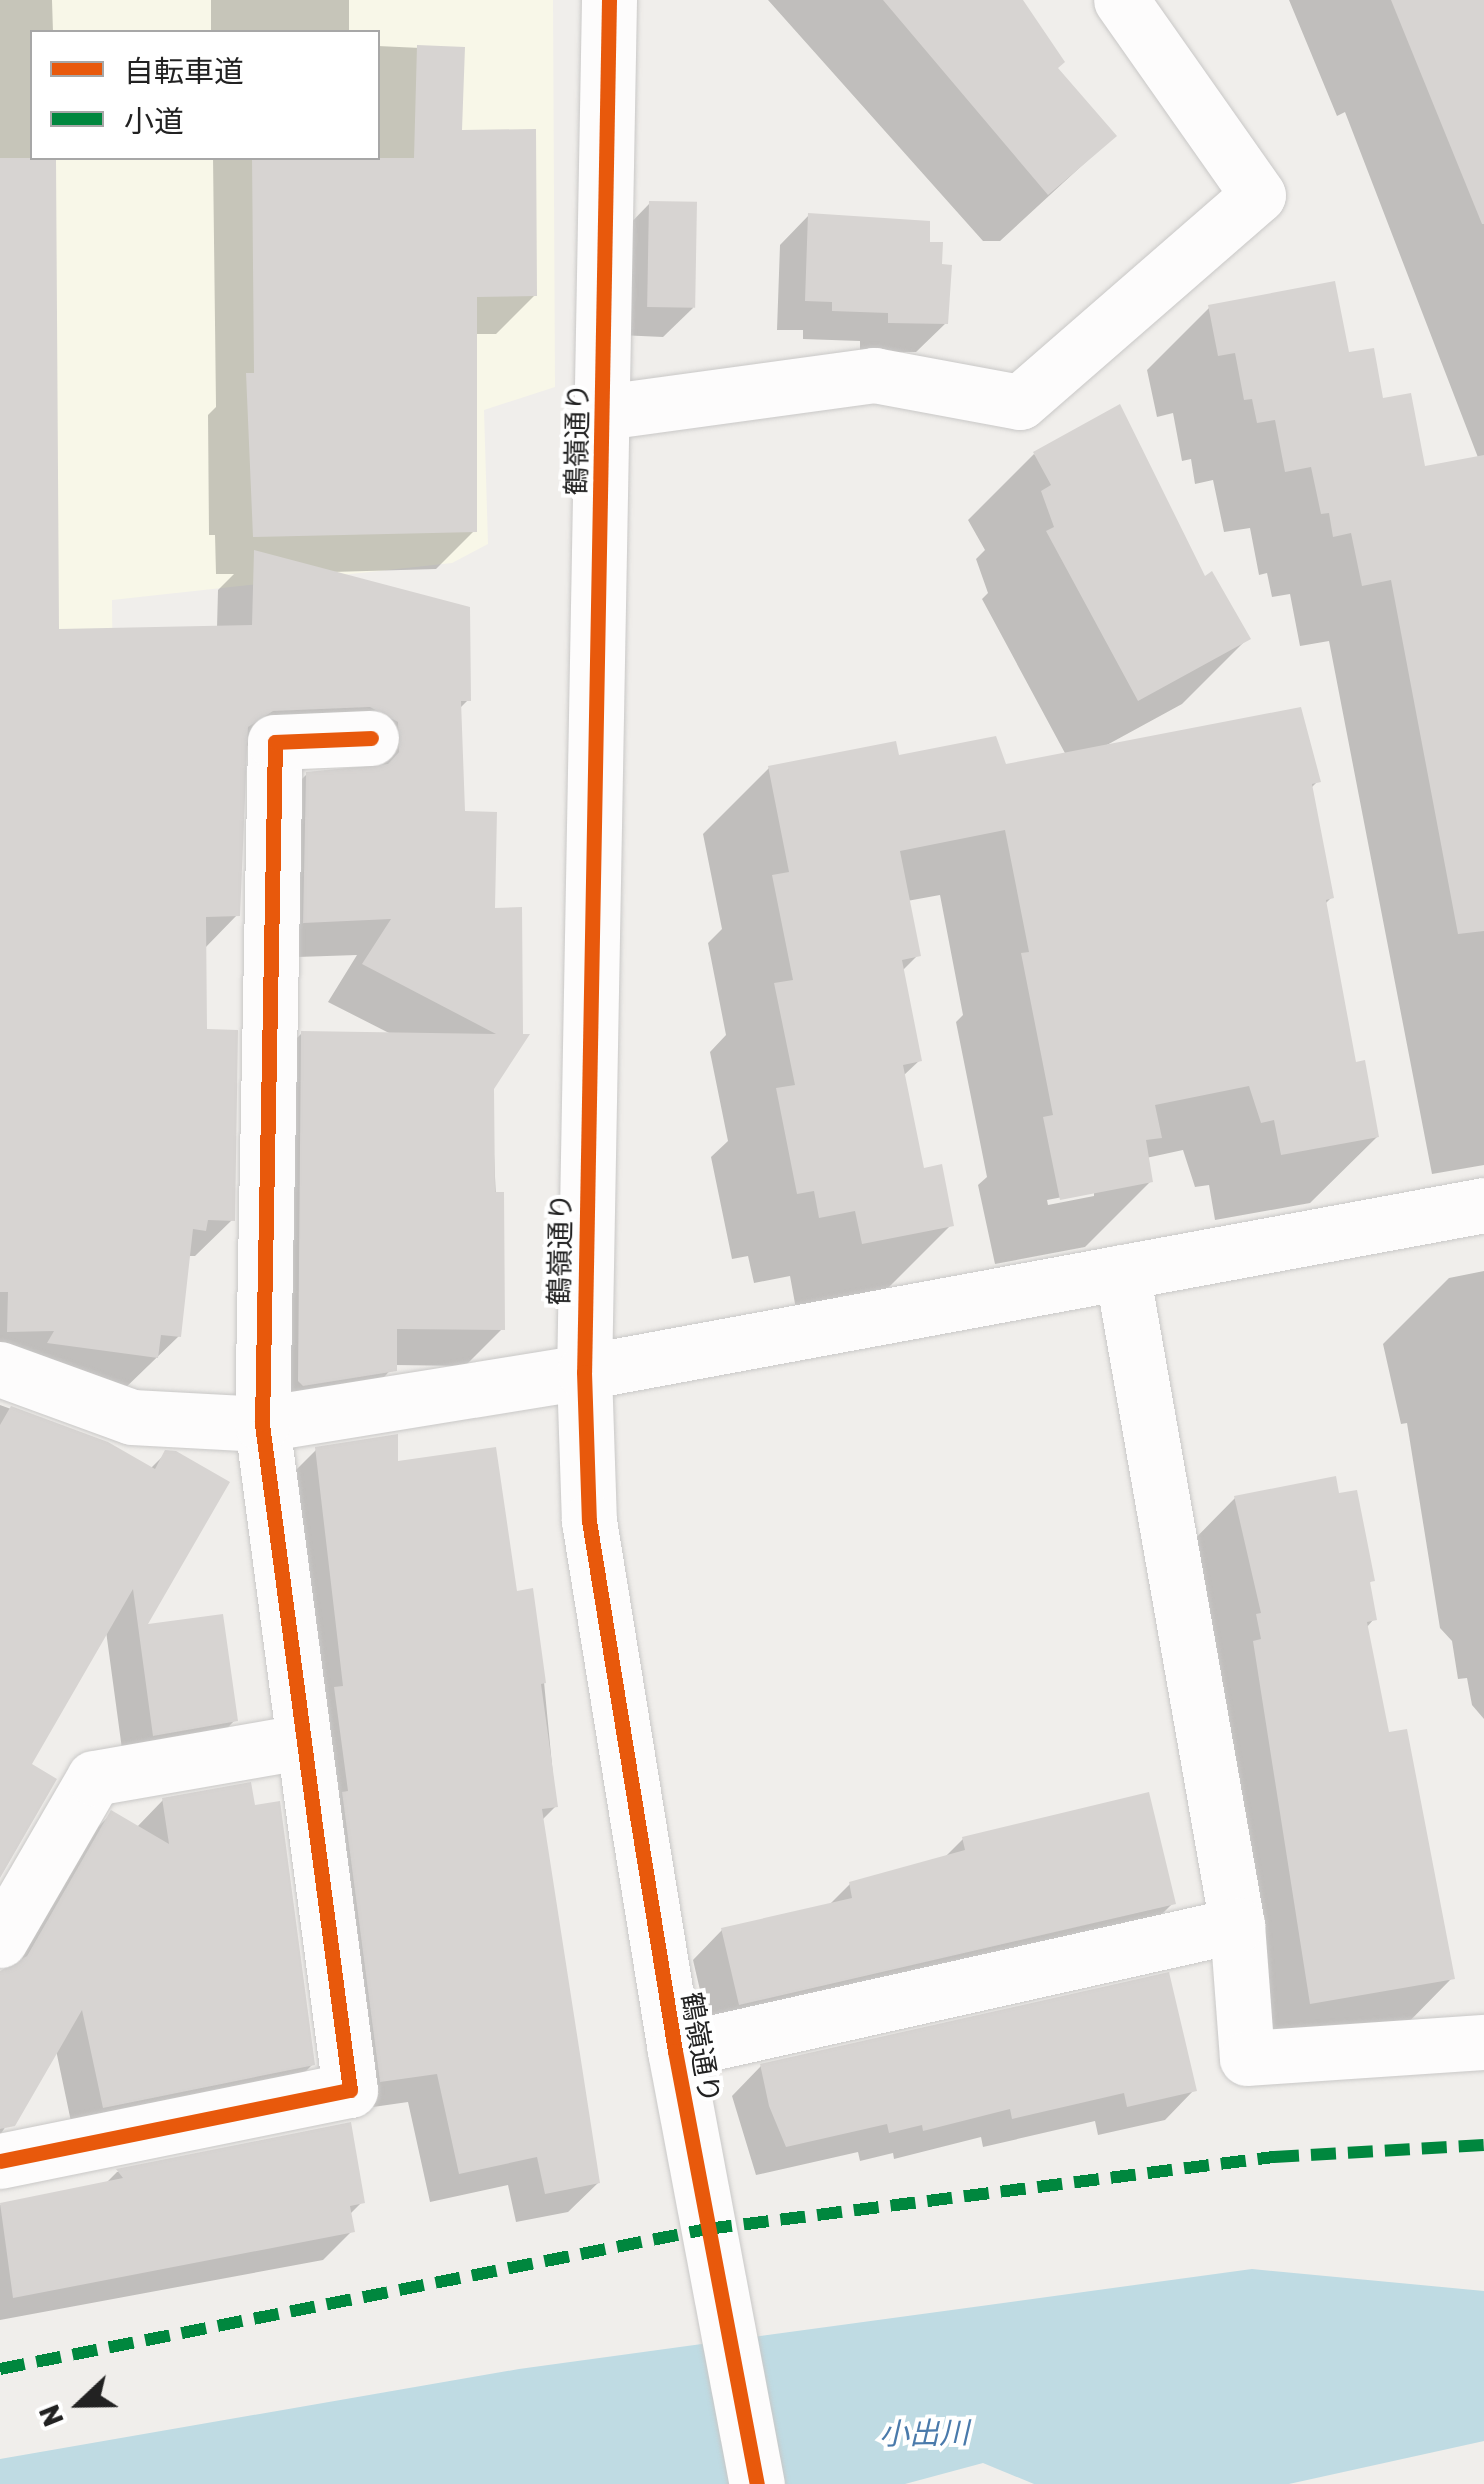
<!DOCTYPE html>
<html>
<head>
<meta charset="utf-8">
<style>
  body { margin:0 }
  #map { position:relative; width:1484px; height:2484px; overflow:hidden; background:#f0eeeb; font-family:Rubik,"Noto Sans JP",sans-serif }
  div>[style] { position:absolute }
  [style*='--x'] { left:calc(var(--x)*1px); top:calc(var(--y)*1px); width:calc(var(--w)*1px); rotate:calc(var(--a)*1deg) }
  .education>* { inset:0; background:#f8f7e8 }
  .water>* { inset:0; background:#bfdbe3 }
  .shadow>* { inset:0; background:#0003; transform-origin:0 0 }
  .building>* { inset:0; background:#d7d4d2; transform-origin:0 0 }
  .roads { filter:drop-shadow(0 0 2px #c9c8c7) drop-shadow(0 0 2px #c9c8c7) }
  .minor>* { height:55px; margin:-27.5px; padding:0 27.5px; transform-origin:27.5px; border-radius:27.5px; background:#fdfcfc }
  .tertiary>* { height:55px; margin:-27.5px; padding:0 27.5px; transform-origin:27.5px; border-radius:27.5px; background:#fdfcfc }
  .quiet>* { height:12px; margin-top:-6px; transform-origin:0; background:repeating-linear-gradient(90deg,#00873e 0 25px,transparent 0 37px) }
  .cycleway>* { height:15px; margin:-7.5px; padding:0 7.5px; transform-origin:7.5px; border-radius:7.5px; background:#e8590c }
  span { translate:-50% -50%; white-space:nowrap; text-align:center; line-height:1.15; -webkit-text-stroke:8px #fff; paint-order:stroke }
  .street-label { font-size:28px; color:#222 }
  .water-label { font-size:30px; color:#4a7aab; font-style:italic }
  .legend { position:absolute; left:30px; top:30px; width:350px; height:130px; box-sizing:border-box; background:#fff; border:2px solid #a7a7a7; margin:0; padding:12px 18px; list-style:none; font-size:30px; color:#222 }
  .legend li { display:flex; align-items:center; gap:20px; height:50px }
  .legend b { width:50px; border:2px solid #a7a7a7 }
  .north { position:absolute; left:30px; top:2354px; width:100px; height:100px; -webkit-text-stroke:8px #fff; paint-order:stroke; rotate:248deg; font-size:28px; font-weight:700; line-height:40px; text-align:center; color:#222 }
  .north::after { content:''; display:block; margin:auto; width:35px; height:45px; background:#222; clip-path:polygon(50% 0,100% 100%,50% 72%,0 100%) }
</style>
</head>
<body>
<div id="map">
  <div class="education">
    <div style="clip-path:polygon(evenodd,0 0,553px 0,555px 387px,484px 410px,488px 544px,452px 563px,112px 600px,115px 960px,0 1177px,0 0,32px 32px,378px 32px,378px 158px,32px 158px,32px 32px)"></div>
  </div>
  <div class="water">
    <div style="clip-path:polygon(1252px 2269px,1484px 2291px,1484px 2441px,1289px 2484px,1034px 2484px,983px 2463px,905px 2484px,0 2484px,0 2459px,519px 2369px)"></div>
  </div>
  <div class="shadow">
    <div style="clip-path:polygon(0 0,52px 0,53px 32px,32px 32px,32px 158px,54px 158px,57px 631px,217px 628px,218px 590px,234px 574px,216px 574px,215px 535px,209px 535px,208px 415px,216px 407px,213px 158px,378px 158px,378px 46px,463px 50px,459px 132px,535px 295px,496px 334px,474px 334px,474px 531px,436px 569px,332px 572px,468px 700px,459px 709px,463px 814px,492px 910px,519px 910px,491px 1089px,502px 1329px,465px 1366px,395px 1365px,358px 1406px,266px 1421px,265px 1070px,302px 1033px,391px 1034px,328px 1002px,357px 955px,267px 958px,270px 811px,307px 774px,365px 769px,361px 757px,333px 743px,241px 746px,238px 914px,204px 949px,205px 1032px,232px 1220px,195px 1256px,188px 1256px,179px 1336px,119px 1394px,0 1378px)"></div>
    <div style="left:211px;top:0;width:138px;height:32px"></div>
    <div style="clip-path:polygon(768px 0,1018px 0,1055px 69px,1114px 136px,1000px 241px,983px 241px)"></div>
    <div style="clip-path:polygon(1289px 0,1484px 0,1484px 473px,1345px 112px,1337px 116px)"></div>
    <div style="clip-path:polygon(650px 203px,693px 308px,663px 337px,619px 335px,621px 233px)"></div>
    <div style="clip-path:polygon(809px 215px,927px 244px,946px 323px,916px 352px,860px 352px,860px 341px,803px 339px,803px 330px,777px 330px,780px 245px)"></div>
    <div style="clip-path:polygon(1209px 308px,1348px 355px,1423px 469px,1484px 510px,1484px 1165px,1432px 1174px,1329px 641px,1300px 646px,1290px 594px,1272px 597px,1267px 573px,1259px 575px,1250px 528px,1224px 532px,1213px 480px,1195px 484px,1191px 459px,1182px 461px,1173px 413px,1157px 417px,1147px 370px)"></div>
    <div style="clip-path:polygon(evenodd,1034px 454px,1204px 579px,1248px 638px,1182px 704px,1105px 746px,1318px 781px,1310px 789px,1332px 897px,1324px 905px,1354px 1065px,1377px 1137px,1310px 1203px,1215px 1220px,1209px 1185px,1195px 1187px,1183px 1150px,1146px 1158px,1151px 1181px,1085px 1247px,995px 1264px,978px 1185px,987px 1177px,956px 1022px,963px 1015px,940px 895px,907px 901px,918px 955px,902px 971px,920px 1060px,903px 1076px,922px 1171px,951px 1225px,885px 1291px,796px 1309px,790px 1276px,754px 1283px,748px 1256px,732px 1259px,711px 1157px,728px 1141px,710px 1052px,726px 1035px,708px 943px,722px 929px,703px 834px,769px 768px,897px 758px,1004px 767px,1066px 755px,982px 599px,988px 593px,976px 559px,985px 550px,968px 520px,1034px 454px,1094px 1191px,1094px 1196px,1048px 1205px,1047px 1200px,1094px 1191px)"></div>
    <div style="clip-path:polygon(1484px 1271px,1484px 1719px,1472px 1705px,1467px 1678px,1458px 1679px,1452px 1641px,1440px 1628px,1407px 1423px,1401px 1424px,1383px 1344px,1449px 1278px)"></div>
    <div style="clip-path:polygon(0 1405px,107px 1444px,150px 1469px,166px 1453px,144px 1627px,235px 1720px,206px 1750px,124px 1764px,106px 1631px,28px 1765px,0 1873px)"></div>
    <div style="clip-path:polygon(317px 1449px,396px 1464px,515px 1593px,544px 1682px,556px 1806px,541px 1821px,598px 2183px,568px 2212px,516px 2222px,508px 2185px,430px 2202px,408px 2102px,352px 2110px,287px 1479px)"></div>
    <div style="clip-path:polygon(1235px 1498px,1372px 1580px,1368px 1585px,1374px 1619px,1366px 1628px,1387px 1735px,1452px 1978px,1395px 2036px,1253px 2061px,1178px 1556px)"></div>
    <div style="clip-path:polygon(163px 1800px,313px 2064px,283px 2094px,74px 2136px,56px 2050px,0 2135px,0 1980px,82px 1843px,112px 1813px,136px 1828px)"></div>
    <div style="clip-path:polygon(963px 1839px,1173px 1903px,1143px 1933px,710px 2033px,693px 1960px,722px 1930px,828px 1906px,850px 1884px,944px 1858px)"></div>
    <div style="clip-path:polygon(761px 2066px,1194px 2090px,1165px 2120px,1098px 2135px,1095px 2121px,983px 2147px,981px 2137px,894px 2159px,893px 2153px,860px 2161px,858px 2152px,756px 2175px,732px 2096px)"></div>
    <div style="clip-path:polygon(349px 2125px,362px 2202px,349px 2215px,352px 2231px,323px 2260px,0 2320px,0 2205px,104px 2185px,117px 2172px)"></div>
  </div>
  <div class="building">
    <div style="clip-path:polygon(883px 0,1023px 0,1065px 62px,1058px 68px,1117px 136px,1048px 195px)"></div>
    <div style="clip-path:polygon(1391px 0,1484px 0,1484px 224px,1482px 224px)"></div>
    <div style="clip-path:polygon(417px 45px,465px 47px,462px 130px,536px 129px,537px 296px,477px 297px,477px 532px,253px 537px,246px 373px,254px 373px,252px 158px,414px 158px)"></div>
    <div style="clip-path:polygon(0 158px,56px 158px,59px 629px,252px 625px,254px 550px,470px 607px,471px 701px,461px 701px,465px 811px,497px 812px,495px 908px,522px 907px,523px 1034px,530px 1034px,494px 1089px,495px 1192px,504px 1192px,505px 1330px,397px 1329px,397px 1371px,303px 1386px,298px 1381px,301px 1031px,496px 1034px,362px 964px,391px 919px,303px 923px,306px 772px,388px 764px,399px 752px,398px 722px,370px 707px,273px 711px,248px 727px,240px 916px,206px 917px,207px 1029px,238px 1030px,235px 1221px,208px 1220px,206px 1231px,193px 1229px,181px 1337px,161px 1335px,158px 1358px,47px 1343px,54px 1331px,7px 1332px,8px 1292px,0 1292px)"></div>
    <div style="left:649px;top:201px;width:48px;height:106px;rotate:1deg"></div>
    <div style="clip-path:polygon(808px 213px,930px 221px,930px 242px,943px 242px,942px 264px,952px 265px,948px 324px,888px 323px,888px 313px,832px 311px,832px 302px,805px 301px)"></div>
    <div style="clip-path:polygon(1335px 281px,1349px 352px,1374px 348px,1383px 398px,1411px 393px,1425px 466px,1484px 455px,1484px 931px,1458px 934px,1391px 580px,1362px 586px,1351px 533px,1333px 537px,1329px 513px,1321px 514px,1311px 467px,1285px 472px,1275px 420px,1257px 423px,1252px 399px,1244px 400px,1235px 353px,1218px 356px,1208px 305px)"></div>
    <div style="clip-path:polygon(1120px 404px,1205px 576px,1212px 571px,1251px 639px,1138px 701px,1046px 531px,1054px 527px,1041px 491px,1051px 485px,1033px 452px)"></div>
    <div style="clip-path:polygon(1301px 707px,1321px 782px,1312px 784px,1334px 898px,1326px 900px,1356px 1062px,1365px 1060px,1379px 1137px,1281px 1155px,1274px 1120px,1261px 1123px,1249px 1086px,1155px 1105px,1162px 1138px,1146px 1140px,1153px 1182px,1060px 1200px,1043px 1117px,1053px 1115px,1021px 953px,1029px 952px,1005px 830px,900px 851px,921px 956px,902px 960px,922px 1061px,903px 1065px,924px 1168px,942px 1164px,954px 1226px,862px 1244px,855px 1211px,819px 1218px,814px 1191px,797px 1194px,776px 1088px,795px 1085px,774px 983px,793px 980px,772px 875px,789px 872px,768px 766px,896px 741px,899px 755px,996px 736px,1006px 764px)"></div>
    <div style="clip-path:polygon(11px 1406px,108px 1442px,155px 1469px,165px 1450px,176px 1451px,230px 1482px,148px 1624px,223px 1614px,238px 1721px,153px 1736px,133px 1589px,32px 1764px,57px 1779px,0 1878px,0 1425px)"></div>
    <div style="clip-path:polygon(398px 1434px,398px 1461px,496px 1447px,517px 1591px,533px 1588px,546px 1683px,541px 1684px,558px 1807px,542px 1809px,600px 2183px,545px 2194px,537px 2157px,459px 2174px,437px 2074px,380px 2082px,342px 1792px,348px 1791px,334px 1687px,343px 1686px,315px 1447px)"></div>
    <div style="clip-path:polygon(1336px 1476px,1339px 1493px,1357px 1490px,1375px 1581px,1370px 1582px,1377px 1620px,1367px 1622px,1389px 1732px,1407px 1729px,1455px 1979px,1310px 2004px,1253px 1641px,1261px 1639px,1256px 1614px,1261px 1613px,1234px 1496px)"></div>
    <div style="clip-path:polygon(251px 1782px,255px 1805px,280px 1801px,315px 2065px,103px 2108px,82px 2010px,15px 2126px,0 2129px,0 1971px,27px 1956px,111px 1810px,169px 1844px,162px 1798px)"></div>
    <div style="clip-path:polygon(1149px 1792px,1176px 1904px,739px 2005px,721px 1928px,852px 1898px,849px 1882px,965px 1850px,962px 1837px)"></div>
    <div style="clip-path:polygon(1169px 1972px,1197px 2091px,1127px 2107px,1124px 2093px,1012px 2119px,1010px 2109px,923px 2131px,922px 2125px,889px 2133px,887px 2124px,786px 2147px,769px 2106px,760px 2064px)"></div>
    <div style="clip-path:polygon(351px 2122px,365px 2203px,350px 2206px,355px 2232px,13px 2298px,0 2203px,123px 2178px,116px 2169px)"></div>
  </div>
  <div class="roads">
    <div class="minor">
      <div style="--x:604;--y:412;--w:273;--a:-7.8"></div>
      <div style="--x:874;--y:375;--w:148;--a:10.5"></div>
      <div style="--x:1020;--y:402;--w:315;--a:-41"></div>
      <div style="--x:1258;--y:195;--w:238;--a:-125.1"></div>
      <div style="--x:1122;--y:1272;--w:663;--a:80.01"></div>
      <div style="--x:1237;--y:1925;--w:133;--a:85.7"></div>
      <div style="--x:1247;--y:2058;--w:238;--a:-3.9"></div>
      <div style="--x:0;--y:1369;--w:140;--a:20"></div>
      <div style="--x:132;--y:1417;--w:130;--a:3.1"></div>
      <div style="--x:262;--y:1424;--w:326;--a:-9.2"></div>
      <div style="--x:0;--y:1940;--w:187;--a:-59.9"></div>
      <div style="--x:94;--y:1778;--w:210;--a:-9.9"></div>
      <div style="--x:675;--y:2051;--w:576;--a:-12.64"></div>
      <div style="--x:0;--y:2161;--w:357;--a:-11.5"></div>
      <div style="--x:350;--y:2090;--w:672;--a:-97.53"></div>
      <div style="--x:262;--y:1424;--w:682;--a:-88.91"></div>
      <div style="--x:275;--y:742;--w:96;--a:-2.4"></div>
    </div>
    <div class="tertiary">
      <div style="--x:609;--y:0;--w:1372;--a:91.04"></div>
      <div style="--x:584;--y:1372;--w:149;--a:88.1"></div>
      <div style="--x:589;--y:1521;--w:537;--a:80.78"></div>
      <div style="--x:675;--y:2051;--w:441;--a:79.3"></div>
      <div style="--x:584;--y:1372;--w:915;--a:-10.51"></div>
    </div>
  </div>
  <div class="quiet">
    <div style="--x:0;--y:2369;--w:721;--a:-11.2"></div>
    <div style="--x:707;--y:2229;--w:572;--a:-7.24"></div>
    <div style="--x:1274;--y:2157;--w:210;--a:-3.3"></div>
  </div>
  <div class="cycleway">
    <div style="--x:609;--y:0;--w:1372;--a:91.04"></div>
    <div style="--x:584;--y:1372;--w:149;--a:88.1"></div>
    <div style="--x:589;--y:1521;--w:537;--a:80.78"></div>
    <div style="--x:675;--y:2051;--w:441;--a:79.3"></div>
    <div style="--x:0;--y:2161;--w:357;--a:-11.5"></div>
    <div style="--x:350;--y:2090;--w:672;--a:-97.53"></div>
    <div style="--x:262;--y:1424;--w:682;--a:-88.91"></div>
    <div style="--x:275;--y:742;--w:96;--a:-2.4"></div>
  </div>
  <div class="street-label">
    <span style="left:578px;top:439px;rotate:-89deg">鶴嶺通り</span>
    <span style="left:561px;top:1249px;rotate:-89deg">鶴嶺通り</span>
    <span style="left:700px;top:2048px;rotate:80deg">鶴嶺通り</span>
  </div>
  <div class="water-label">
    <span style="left:924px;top:2434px;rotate:-1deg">小出川</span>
  </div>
  <ul class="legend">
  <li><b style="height:12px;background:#e8590c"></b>自転車道</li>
  <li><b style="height:12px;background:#00873e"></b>小道</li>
  </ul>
  <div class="north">N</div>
</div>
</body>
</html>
